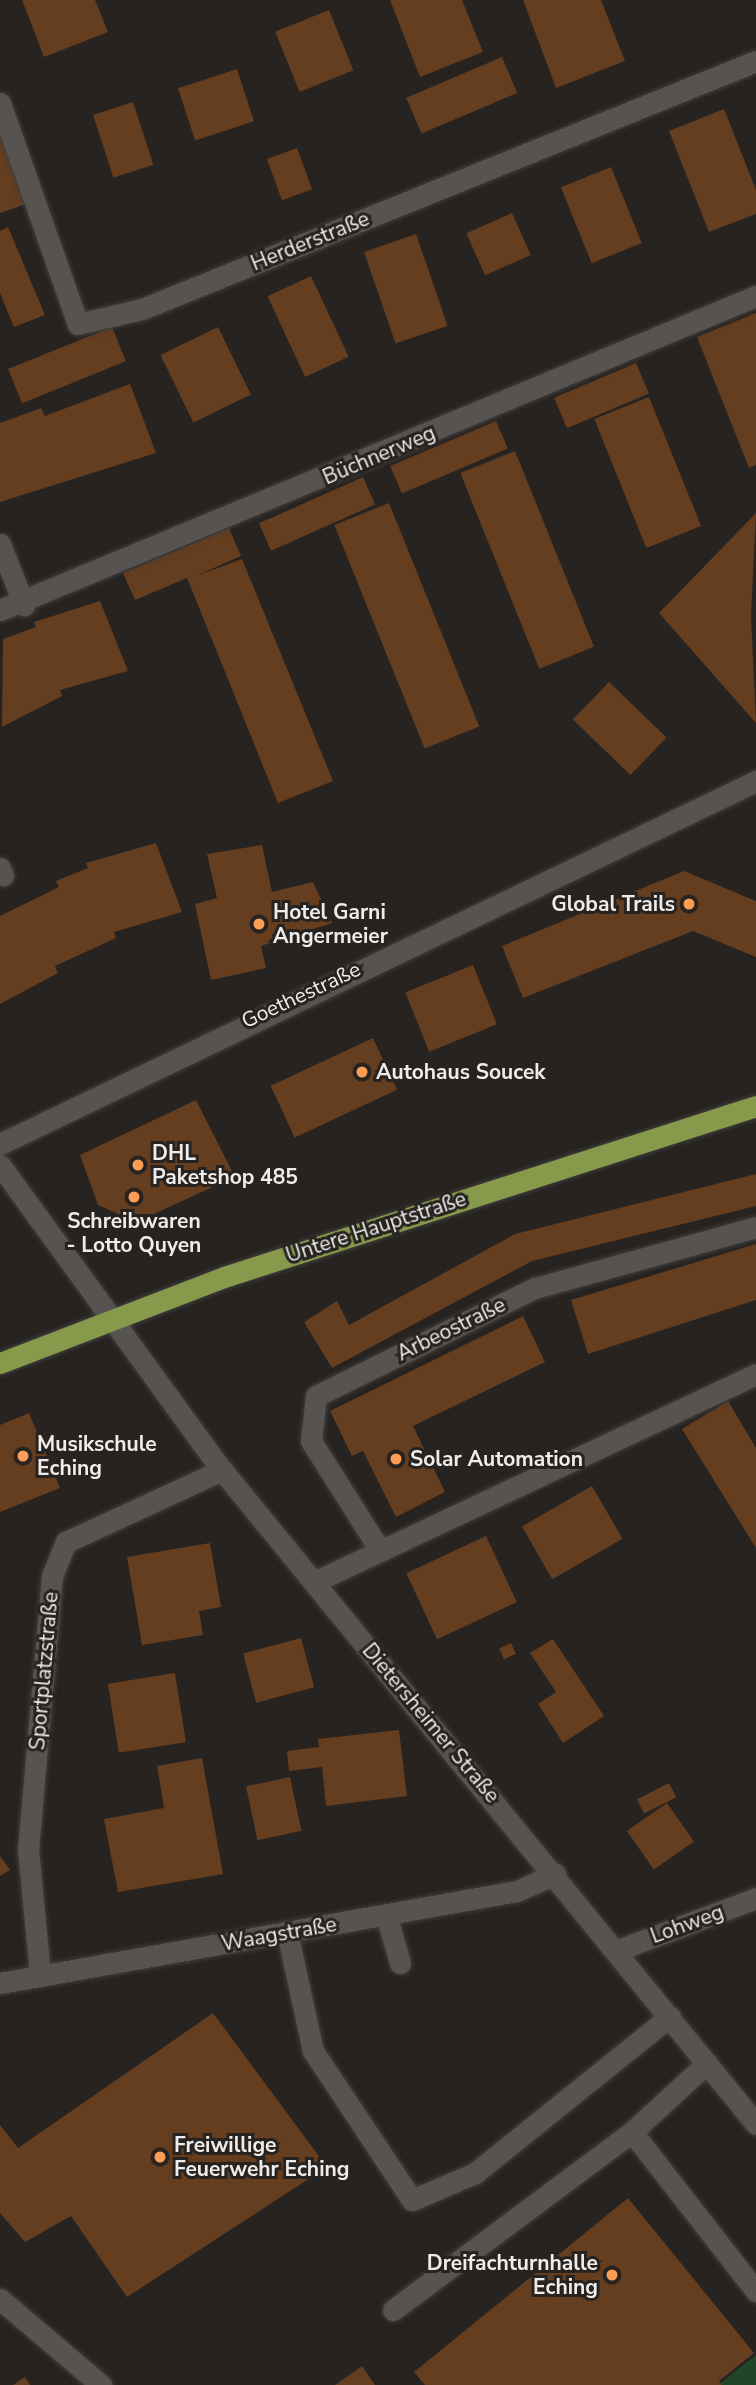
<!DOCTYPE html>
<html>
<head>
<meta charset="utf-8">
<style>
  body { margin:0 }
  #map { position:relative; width:756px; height:2385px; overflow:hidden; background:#262321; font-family:"Nunito Sans",sans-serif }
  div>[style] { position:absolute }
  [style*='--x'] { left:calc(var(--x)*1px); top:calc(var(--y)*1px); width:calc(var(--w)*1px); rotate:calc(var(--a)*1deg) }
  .green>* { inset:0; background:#214527 }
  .building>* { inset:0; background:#653d1f; transform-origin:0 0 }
  .roads { filter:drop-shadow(0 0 2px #403e3c) drop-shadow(0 0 2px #403e3c) }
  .minor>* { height:21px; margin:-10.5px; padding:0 10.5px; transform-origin:10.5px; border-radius:10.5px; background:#575351 }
  .major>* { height:21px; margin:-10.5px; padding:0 10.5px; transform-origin:10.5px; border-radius:10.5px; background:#87994b }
  .dots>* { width:19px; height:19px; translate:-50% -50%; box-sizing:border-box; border:4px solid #262321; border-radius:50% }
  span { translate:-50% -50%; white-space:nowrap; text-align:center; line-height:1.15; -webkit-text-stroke:6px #262321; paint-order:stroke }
  .street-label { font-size:21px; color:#efedeb }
  .poi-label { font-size:21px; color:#efedeb; font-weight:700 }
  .right { translate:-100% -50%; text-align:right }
  .left { translate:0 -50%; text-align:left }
</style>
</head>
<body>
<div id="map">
  <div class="green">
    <div style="clip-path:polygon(756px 2355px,756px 2385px,718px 2385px)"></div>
  </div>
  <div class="building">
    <div style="clip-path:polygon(22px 0,95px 0,108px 32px,44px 57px)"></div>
    <div style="clip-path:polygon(390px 0,462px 0,483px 52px,420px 77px)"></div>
    <div style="clip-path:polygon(523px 0,601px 0,625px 61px,556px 88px)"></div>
    <div style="left:329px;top:10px;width:65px;height:58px;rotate:68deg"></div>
    <div style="left:502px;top:57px;width:39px;height:104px;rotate:67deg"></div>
    <div style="left:237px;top:69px;width:55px;height:62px;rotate:72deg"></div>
    <div style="left:133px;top:102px;width:66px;height:42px;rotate:72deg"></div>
    <div style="clip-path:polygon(724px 109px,756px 190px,756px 214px,709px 232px,669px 131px)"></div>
    <div style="clip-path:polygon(0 132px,26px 204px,0 213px)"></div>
    <div style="left:297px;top:148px;width:44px;height:32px;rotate:70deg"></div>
    <div style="left:611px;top:167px;width:82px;height:54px;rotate:68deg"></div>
    <div style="left:512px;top:213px;width:46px;height:50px;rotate:66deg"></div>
    <div style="clip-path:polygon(8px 227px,45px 315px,14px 327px,0 293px,0 231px)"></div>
    <div style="left:416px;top:234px;width:97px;height:55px;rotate:71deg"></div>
    <div style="left:311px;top:276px;width:89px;height:48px;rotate:65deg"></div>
    <div style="clip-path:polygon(756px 313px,756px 465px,749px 468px,697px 337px)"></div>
    <div style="left:112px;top:327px;width:37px;height:112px;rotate:68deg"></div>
    <div style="left:218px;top:327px;width:75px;height:64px;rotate:64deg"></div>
    <div style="left:636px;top:363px;width:33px;height:89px;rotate:67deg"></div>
    <div style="clip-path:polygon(130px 384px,156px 453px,0 502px,0 423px,41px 408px,45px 416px)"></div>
    <div style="left:649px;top:397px;width:139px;height:59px;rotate:68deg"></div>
    <div style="left:496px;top:421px;width:30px;height:115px;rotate:67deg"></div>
    <div style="left:515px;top:451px;width:211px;height:59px;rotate:68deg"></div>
    <div style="left:363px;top:477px;width:30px;height:114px;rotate:66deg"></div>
    <div style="left:389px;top:503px;width:241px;height:59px;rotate:68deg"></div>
    <div style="clip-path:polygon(756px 513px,751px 616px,756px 723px,659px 613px)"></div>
    <div style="clip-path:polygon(229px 528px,241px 556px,196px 576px,242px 559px,333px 781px,278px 803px,187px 578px,135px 600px,123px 573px)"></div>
    <div style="clip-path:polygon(100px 601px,128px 671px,60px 690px,62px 696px,2px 727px,3px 639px,36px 627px,34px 622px)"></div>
    <div style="left:609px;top:682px;width:80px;height:52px;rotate:44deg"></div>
    <div style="clip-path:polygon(156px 843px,182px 912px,114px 932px,116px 938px,55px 966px,58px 973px,0 1004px,0 916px,59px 887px,56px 881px,88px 868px,86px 863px)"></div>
    <div style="clip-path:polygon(262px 845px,272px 892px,313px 882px,332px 923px,261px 946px,266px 968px,211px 980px,195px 904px,217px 898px,207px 854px)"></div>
    <div style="clip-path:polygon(684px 871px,756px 901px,756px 957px,693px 931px,523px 998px,502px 946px)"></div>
    <div style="left:473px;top:965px;width:64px;height:73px;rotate:68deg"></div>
    <div style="left:373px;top:1038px;width:57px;height:113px;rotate:65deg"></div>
    <div style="clip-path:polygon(196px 1100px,235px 1177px,136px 1222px,98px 1205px,80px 1155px)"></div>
    <div style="clip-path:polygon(756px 1174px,756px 1206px,532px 1261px,332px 1368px,304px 1322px,337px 1301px,349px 1325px,515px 1234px)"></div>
    <div style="clip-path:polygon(756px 1244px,756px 1300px,588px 1354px,571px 1300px)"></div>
    <div style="clip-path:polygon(523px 1316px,545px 1362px,413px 1426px,445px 1492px,396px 1517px,363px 1451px,352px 1456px,330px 1411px)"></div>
    <div style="clip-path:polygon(728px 1401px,756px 1448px,756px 1548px,682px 1429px)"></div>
    <div style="clip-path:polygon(29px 1413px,60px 1488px,0 1512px,0 1425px)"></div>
    <div style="left:592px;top:1486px;width:61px;height:81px;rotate:60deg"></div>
    <div style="left:486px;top:1536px;width:73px;height:88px;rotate:65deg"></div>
    <div style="clip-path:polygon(210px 1543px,221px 1607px,199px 1611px,203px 1635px,142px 1645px,127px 1557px)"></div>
    <div style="left:301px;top:1638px;width:51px;height:60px;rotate:75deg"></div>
    <div style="clip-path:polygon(553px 1639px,604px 1716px,563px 1743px,538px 1704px,556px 1692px,530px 1653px)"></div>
    <div style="left:511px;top:1643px;width:12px;height:13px;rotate:66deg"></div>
    <div style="left:175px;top:1673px;width:70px;height:68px;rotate:81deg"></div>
    <div style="clip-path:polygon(399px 1730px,407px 1796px,326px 1806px,322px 1767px,289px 1771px,287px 1751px,319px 1747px,318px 1739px)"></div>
    <div style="clip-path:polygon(202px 1758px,223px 1874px,118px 1892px,104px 1819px,164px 1808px,157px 1766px)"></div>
    <div style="left:290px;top:1777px;width:55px;height:45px;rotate:78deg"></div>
    <div style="left:669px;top:1783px;width:16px;height:36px;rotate:63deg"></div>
    <div style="left:667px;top:1803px;width:47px;height:49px;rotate:55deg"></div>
    <div style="clip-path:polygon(0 1856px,10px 1870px,0 1876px)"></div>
    <div style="clip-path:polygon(213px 2013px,327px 2167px,127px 2297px,71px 2216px,25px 2242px,0 2213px,0 2125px,18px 2148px)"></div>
    <div style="clip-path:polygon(628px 2198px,754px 2353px,719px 2381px,722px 2385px,425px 2385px,414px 2372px)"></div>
    <div style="clip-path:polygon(362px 2366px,375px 2385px,335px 2385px)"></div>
    <div style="clip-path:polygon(25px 2377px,30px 2385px,13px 2385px)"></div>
  </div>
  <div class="roads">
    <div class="minor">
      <div style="--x:0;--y:103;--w:234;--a:70.6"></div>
      <div style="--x:78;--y:324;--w:66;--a:-13.2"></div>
      <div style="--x:142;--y:309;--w:662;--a:-21.99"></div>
      <div style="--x:0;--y:544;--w:66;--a:68.5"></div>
      <div style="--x:0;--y:610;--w:819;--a:-22.56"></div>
      <div style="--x:0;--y:868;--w:8;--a:67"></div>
      <div style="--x:0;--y:1144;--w:839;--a:-25.65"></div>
      <div style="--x:0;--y:1165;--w:377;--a:54"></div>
      <div style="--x:222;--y:1470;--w:844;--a:50.77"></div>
      <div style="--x:378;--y:1547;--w:125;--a:-122.3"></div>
      <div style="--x:311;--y:1441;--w:45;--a:-83.7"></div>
      <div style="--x:316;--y:1396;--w:244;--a:-26.3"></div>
      <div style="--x:535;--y:1288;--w:229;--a:-15.4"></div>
      <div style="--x:314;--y:1582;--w:488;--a:-25.2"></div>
      <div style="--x:386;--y:1914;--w:51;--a:74.1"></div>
      <div style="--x:287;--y:1932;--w:122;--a:77.7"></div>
      <div style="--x:313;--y:2051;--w:179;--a:56.4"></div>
      <div style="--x:412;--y:2200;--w:69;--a:-23.2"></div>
      <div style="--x:475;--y:2173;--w:250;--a:-38.8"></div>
      <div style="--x:618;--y:1950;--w:147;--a:-20.6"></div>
      <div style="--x:40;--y:1974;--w:125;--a:-95.5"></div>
      <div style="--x:28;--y:1850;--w:275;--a:-85"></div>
      <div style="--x:52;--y:1576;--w:37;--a:-68"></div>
      <div style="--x:66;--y:1542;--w:172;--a:-24.8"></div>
      <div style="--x:0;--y:1983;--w:525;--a:-10.09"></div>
      <div style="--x:517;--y:1891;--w:42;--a:-24.1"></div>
      <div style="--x:707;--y:2063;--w:102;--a:137.4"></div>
      <div style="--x:632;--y:2132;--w:202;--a:52.1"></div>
      <div style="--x:0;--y:2299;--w:133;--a:40.4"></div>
      <div style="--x:393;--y:2310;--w:298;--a:-36.7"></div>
    </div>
    <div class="major">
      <div style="--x:0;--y:1363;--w:240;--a:-21"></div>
      <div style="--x:224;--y:1277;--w:559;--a:-17.82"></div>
    </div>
  </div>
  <div class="dots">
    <div style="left:689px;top:904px;background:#fc9d53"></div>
    <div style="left:259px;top:924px;background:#fc9d53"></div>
    <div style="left:362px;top:1072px;background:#fc9d53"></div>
    <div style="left:138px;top:1165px;background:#fc9d53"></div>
    <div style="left:134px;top:1197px;background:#fc9d53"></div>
    <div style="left:23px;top:1456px;background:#fc9d53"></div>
    <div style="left:396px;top:1459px;background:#fc9d53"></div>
    <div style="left:160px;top:2157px;background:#fc9d53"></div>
    <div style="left:612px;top:2275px;background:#fc9d53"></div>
  </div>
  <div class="street-label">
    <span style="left:310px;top:241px;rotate:-22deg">Herderstraße</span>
    <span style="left:379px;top:455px;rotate:-23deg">Büchnerweg</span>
    <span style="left:301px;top:995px;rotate:-25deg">Goethestraße</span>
    <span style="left:376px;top:1227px;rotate:-18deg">Untere Hauptstraße</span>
    <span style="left:451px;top:1329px;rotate:-26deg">Arbeostraße</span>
    <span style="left:44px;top:1671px;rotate:-85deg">Sportplatzstraße</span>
    <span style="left:431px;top:1723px;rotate:50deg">Dietersheimer Straße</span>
    <span style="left:687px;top:1924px;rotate:-20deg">Lohweg</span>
    <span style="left:279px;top:1934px;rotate:-10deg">Waagstraße</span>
  </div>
  <div class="poi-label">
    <span class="right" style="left:675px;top:904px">Global Trails</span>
    <span class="left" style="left:273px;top:924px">Hotel Garni<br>Angermeier</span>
    <span class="left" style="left:376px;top:1072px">Autohaus Soucek</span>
    <span class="left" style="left:152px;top:1165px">DHL<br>Paketshop 485</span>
    <span style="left:134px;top:1233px">Schreibwaren<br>- Lotto Quyen</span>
    <span class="left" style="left:37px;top:1456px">Musikschule<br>Eching</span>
    <span class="left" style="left:410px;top:1459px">Solar Automation</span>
    <span class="left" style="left:174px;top:2157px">Freiwillige<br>Feuerwehr Eching</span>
    <span class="right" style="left:598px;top:2275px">Dreifachturnhalle<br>Eching</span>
  </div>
</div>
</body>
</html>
